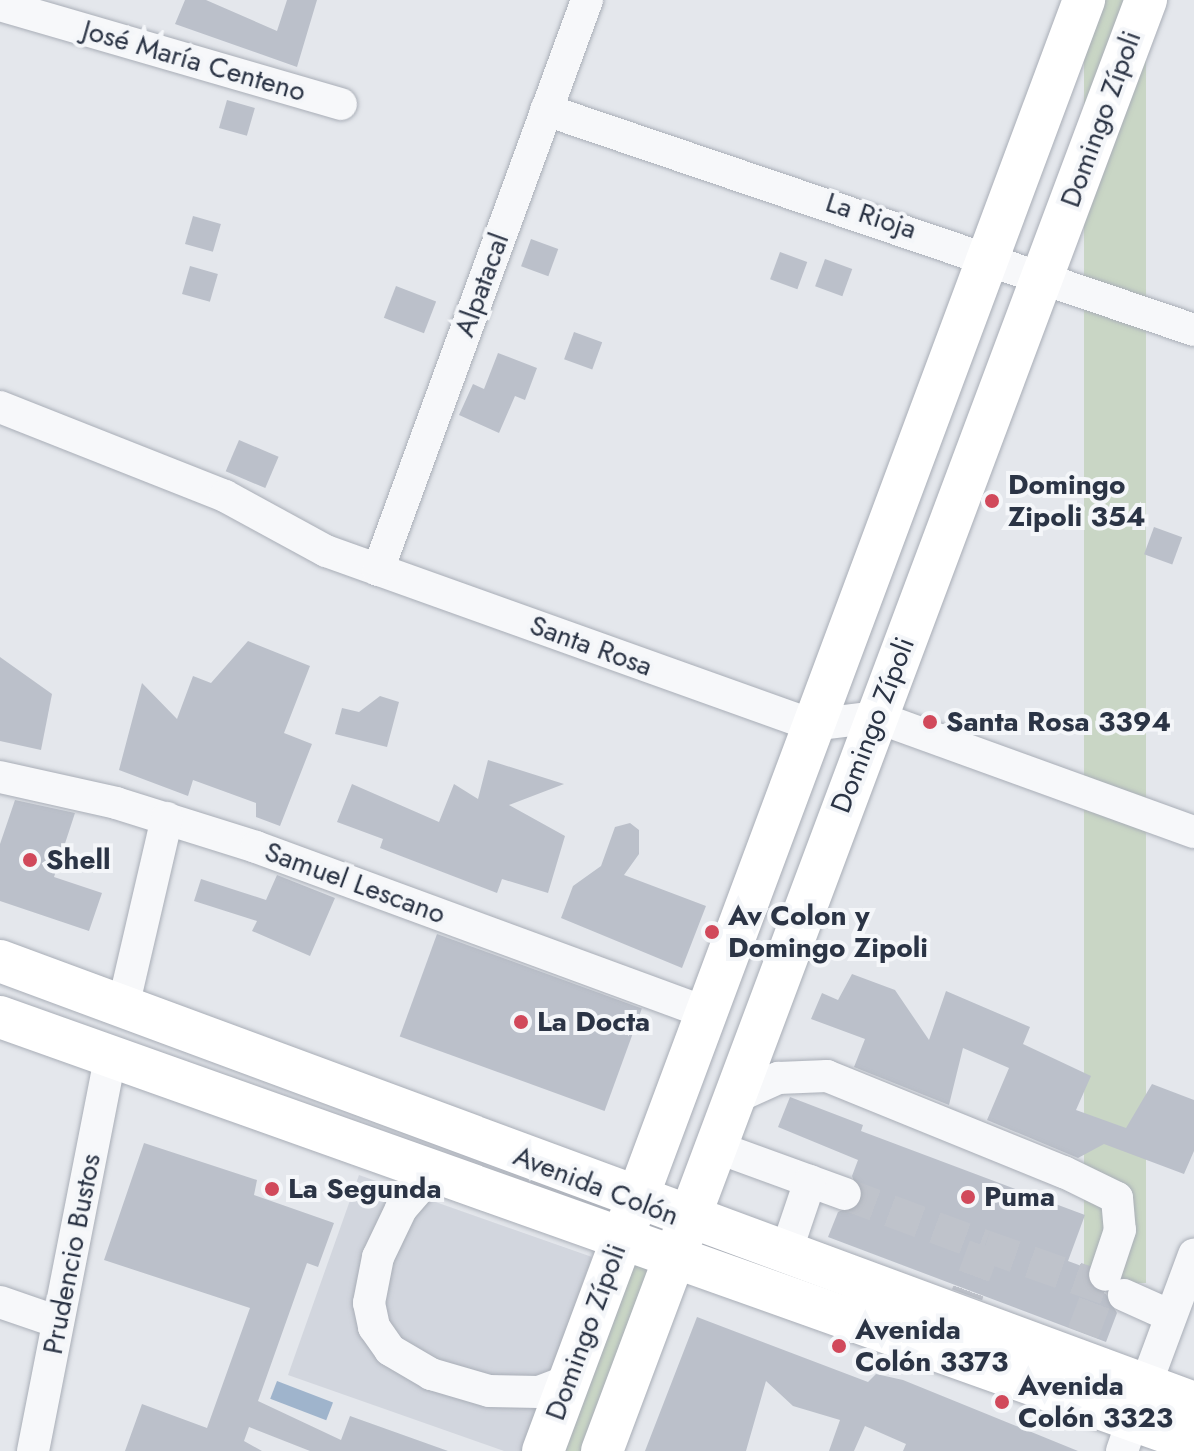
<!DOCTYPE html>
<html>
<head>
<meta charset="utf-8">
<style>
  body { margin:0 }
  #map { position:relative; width:1194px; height:1451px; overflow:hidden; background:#e4e7ec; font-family:Jost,sans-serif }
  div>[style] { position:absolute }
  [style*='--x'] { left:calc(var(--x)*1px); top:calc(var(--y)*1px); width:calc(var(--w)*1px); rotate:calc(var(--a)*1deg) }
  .built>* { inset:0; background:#d2d6de }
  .green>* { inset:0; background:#c9d6c5; transform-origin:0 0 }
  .water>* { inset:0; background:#9fb4cc; transform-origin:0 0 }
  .building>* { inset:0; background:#bbc0ca; transform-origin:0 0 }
  .minor-tunnel>* { height:32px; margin-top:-16px; transform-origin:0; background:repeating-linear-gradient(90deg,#bfc3cb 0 32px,transparent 0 48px) }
  .roads { filter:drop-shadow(0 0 2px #a9aeb7) drop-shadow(0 0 2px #a9aeb7) }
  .minor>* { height:32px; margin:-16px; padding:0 16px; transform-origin:16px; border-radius:16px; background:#f7f8fa }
  .major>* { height:42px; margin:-21px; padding:0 21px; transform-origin:21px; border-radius:21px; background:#fff }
  .dots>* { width:22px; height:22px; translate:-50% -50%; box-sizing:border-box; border:4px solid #f4f6f9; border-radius:50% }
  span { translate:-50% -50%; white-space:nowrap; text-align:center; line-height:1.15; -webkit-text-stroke:8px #f4f6f9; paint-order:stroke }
  .street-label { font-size:28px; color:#2b3445 }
  .poi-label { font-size:28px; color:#2b3445; font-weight:700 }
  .left { translate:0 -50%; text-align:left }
</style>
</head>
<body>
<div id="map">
  <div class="built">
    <div style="clip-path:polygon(359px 1175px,592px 1257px,523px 1451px,504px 1451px,288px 1375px)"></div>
  </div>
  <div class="green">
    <div style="left:1084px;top:0;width:62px;height:1283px"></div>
    <div style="left:619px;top:1238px;width:57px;height:226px;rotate:19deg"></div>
  </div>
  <div class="water">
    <div style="left:277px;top:1381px;width:60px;height:19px;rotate:21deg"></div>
  </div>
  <div class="building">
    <div style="clip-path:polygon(185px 0,206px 0,277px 31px,287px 0,317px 0,297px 67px,175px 24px)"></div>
    <div style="left:227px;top:100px;width:29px;height:29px;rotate:16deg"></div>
    <div style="left:193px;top:216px;width:29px;height:29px;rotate:16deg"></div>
    <div style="left:531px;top:239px;width:29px;height:29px;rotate:20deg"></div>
    <div style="left:780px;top:252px;width:29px;height:29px;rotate:20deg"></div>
    <div style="left:825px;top:259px;width:29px;height:29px;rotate:20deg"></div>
    <div style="left:190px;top:266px;width:29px;height:29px;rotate:16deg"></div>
    <div style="left:396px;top:286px;width:43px;height:34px;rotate:21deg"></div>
    <div style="left:574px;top:332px;width:30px;height:29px;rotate:20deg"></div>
    <div style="clip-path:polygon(498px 353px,537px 368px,525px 400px,515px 396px,499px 433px,459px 415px,473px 384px,484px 389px)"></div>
    <div style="left:239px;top:440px;width:43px;height:34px;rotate:23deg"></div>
    <div style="left:1154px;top:527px;width:30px;height:29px;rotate:20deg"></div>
    <div style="clip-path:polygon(248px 641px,310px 666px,284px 733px,312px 744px,280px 826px,256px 817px,256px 803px,193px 780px,188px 796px,119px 770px,142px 683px,177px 719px,193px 676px,211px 683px)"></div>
    <div style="clip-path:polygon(0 657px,52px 694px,41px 750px,0 741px)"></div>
    <div style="clip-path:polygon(380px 696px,399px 702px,387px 747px,335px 734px,342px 708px,359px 712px)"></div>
    <div style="clip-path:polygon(488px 760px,564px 784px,509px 805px,565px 836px,548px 893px,502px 879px,497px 893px,380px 848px,383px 839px,337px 822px,352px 784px,439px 822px,454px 784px,478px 799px)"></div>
    <div style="clip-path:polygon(15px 800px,75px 813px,54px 877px,102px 893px,89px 931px,0 901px,0 844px)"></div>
    <div style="clip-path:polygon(630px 823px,639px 830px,639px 854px,624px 875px,706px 906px,682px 968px,561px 918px,573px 886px,601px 866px,615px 827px)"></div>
    <div style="clip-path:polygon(277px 875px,335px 898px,310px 956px,252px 931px,257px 921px,194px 901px,201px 879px,266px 900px)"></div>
    <div style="left:437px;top:934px;width:218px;height:109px;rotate:20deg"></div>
    <div style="clip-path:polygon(852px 974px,895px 990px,929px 1040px,946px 991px,1030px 1027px,1023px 1044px,1091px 1076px,1076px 1110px,1126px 1128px,1152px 1084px,1194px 1100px,1194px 1151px,1184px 1174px,1104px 1144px,1078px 1158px,987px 1120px,1009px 1068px,963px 1048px,949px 1105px,854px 1067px,865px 1039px,811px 1019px,822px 993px,838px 1000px)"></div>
    <div style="clip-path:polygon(790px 1097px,863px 1125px,861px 1131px,1085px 1215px,1068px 1261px,1087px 1268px,1090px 1287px,1106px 1294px,1117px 1313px,1106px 1342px,828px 1237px,838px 1212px,862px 1201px,852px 1176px,858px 1160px,778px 1127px)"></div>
    <div style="clip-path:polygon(144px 1143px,257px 1180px,254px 1195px,334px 1223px,318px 1267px,307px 1263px,258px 1401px,341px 1440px,350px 1416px,448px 1451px,310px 1451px,249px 1427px,244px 1441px,262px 1451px,125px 1451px,142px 1404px,207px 1428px,250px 1308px,104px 1260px)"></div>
    <div style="clip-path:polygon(697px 1317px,868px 1382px,876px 1374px,903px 1380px,1078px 1451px,903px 1451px,906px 1444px,865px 1426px,854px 1451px,829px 1451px,840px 1420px,793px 1406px,766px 1381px,746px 1451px,645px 1451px)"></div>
  </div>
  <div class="minor-tunnel">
    <div style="--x:845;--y:1194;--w:149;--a:20.4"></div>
    <div style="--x:985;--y:1246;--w:52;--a:110.2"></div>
    <div style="--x:985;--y:1246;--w:147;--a:19.4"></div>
    <div style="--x:1083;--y:1333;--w:62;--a:-69.2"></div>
  </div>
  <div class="roads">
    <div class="minor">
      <div style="--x:0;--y:5;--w:355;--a:16.2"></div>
      <div style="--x:546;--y:110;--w:684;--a:18.75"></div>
      <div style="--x:0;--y:407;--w:242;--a:21.6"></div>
      <div style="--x:225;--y:496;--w:115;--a:28.6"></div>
      <div style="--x:326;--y:551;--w:516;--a:19.7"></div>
      <div style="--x:812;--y:725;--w:64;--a:-7.1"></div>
      <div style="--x:876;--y:717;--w:338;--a:19.9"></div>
      <div style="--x:378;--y:570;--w:607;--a:-69.86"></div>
      <div style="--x:0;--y:777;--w:119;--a:12.6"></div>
      <div style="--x:116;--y:803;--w:147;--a:17.4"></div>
      <div style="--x:256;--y:847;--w:477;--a:20.2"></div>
      <div style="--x:123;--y:1007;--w:194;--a:-76.9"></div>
      <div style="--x:732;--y:1099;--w:51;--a:-24.5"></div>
      <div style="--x:778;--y:1078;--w:49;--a:-2.3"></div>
      <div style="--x:827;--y:1076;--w:256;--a:22.1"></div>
      <div style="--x:1064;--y:1172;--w:59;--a:26.1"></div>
      <div style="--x:1117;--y:1198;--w:32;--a:85"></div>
      <div style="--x:1120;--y:1230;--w:47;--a:108.4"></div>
      <div style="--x:716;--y:1147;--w:137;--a:20"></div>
      <div style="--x:433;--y:1172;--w:49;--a:130.9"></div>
      <div style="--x:401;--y:1209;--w:53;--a:115.6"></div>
      <div style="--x:378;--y:1257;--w:47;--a:101.1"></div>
      <div style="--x:369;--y:1303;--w:25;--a:78"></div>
      <div style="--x:374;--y:1327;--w:28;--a:55"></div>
      <div style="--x:390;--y:1350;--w:48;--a:30.3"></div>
      <div style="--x:431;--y:1374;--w:60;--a:16.3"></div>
      <div style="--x:489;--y:1391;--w:50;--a:1.1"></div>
      <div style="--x:539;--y:1392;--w:31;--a:-21"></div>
      <div style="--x:785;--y:1255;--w:78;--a:-71.3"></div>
      <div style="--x:1124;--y:1295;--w:51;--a:24.1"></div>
      <div style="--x:0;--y:1302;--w:61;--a:19"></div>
      <div style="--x:1146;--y:1384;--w:138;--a:-69.6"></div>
      <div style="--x:33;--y:1451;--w:401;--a:-78.9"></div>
      <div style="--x:1122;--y:1451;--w:34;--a:-71"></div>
    </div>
    <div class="major">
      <div style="--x:0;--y:961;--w:1273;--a:20.31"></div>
      <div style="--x:0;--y:1017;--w:1267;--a:19.59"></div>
      <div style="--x:543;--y:1451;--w:1549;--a:-69.55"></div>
      <div style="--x:602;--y:1451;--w:1550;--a:-69.45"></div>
    </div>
  </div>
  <div class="dots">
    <div style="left:992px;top:501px;background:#d1495b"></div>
    <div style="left:930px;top:722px;background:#d1495b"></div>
    <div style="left:30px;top:860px;background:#d1495b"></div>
    <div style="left:712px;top:932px;background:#d1495b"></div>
    <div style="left:521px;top:1022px;background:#d1495b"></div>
    <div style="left:272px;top:1189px;background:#d1495b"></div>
    <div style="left:968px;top:1197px;background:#d1495b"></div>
    <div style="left:839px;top:1346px;background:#d1495b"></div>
    <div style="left:1002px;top:1402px;background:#d1495b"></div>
  </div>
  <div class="street-label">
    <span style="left:194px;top:61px;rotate:16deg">José María Centeno</span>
    <span style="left:1101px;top:119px;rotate:-70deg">Domingo Zípoli</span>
    <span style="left:871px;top:216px;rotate:18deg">La Rioja</span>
    <span style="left:482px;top:285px;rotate:-70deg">Alpatacal</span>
    <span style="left:591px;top:646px;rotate:20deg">Santa Rosa</span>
    <span style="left:873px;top:725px;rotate:-69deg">Domingo Zípoli</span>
    <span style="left:355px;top:883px;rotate:20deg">Samuel Lescano</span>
    <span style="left:596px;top:1186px;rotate:21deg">Avenida Colón</span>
    <span style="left:72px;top:1254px;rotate:-79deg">Prudencio Bustos</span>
    <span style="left:586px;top:1332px;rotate:-70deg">Domingo Zípoli</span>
  </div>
  <div class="poi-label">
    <span class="left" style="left:1008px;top:501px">Domingo<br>Zipoli 354</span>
    <span class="left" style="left:946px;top:722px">Santa Rosa 3394</span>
    <span class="left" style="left:46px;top:860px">Shell</span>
    <span class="left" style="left:728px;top:932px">Av Colon y<br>Domingo Zipoli</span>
    <span class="left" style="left:537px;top:1022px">La Docta</span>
    <span class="left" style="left:288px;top:1189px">La Segunda</span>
    <span class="left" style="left:984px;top:1197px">Puma</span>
    <span class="left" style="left:855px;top:1346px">Avenida<br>Colón 3373</span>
    <span class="left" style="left:1018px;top:1402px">Avenida<br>Colón 3323</span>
  </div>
</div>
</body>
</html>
